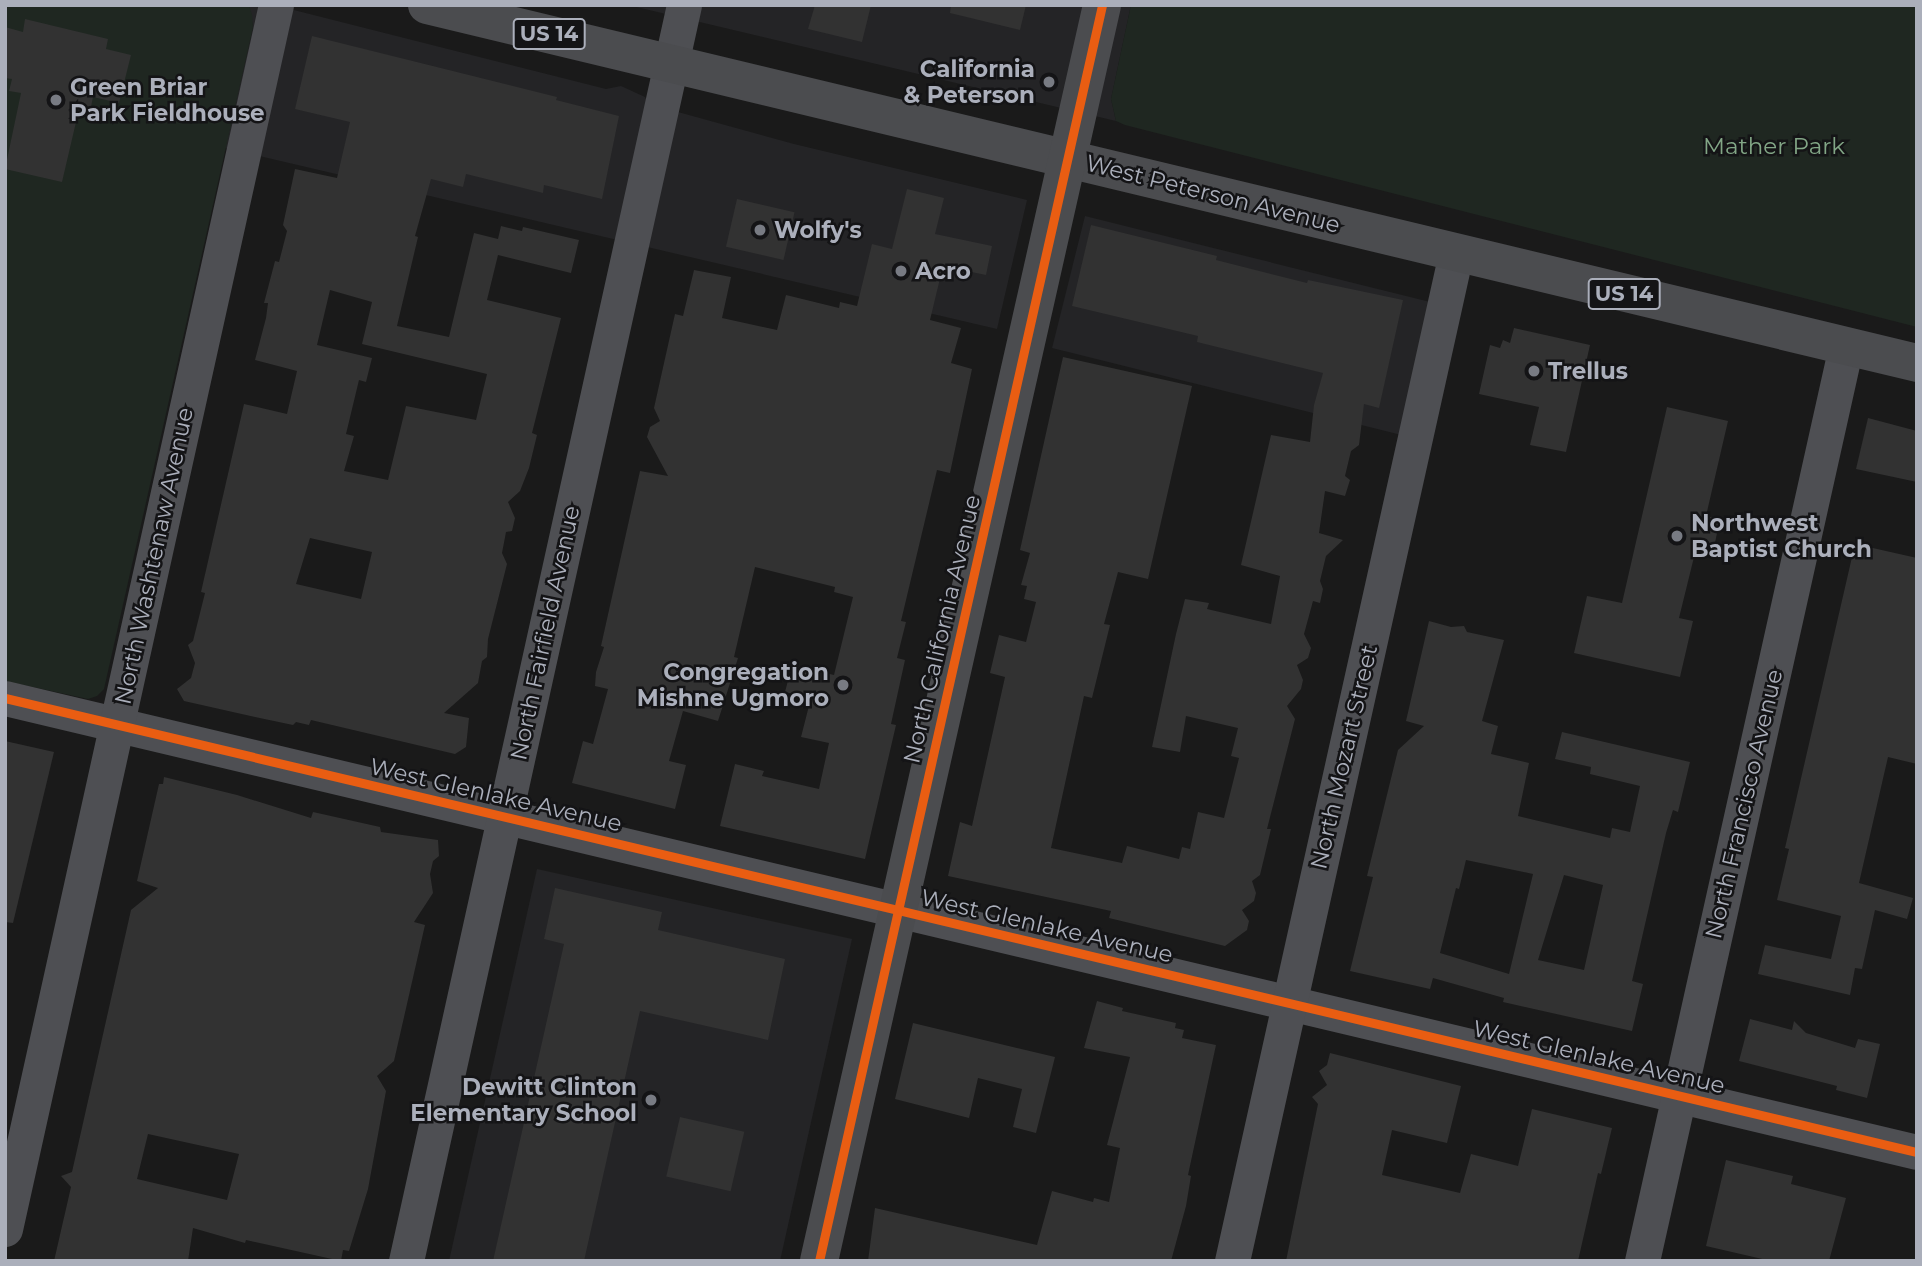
<!DOCTYPE html>
<html>
<head>
<meta charset="utf-8">
<style>
  body { margin:0 }
  #map { position:relative; width:1922px; height:1266px; overflow:hidden; background:#1a1a1a; font-family:Montserrat,sans-serif }
  div>[style] { position:absolute }
  [style*='--x'] { left:calc(var(--x)*1px); top:calc(var(--y)*1px); width:calc(var(--w)*1px); rotate:calc(var(--a)*1deg) }
  .built>* { inset:0; background:#242426; transform-origin:0 0 }
  .green>* { inset:0; background:#1f2721 }
  .building>* { inset:0; background:#323232; transform-origin:0 0 }
  .minor>* { height:35px; margin:-17.5px; padding:0 17.5px; transform-origin:17.5px; border-radius:17.5px; background:#4e4f53 }
  .major>* { height:38px; margin:-19px; padding:0 19px; transform-origin:19px; border-radius:19px; background:#4b4c4f }
  .cycleway>* { height:9px; margin:-4.5px; padding:0 4.5px; transform-origin:4.5px; border-radius:4.5px; background:#e95d12 }
  .dots>* { width:19px; height:19px; translate:-50% -50%; box-sizing:border-box; border:4px solid #141416; border-radius:50% }
  span { translate:-50% -50%; white-space:nowrap; text-align:center; line-height:1.15; -webkit-text-stroke:5px #141416; paint-order:stroke }
  .shield-label span { padding:2px 5px; background:#141416; border:2px solid; border-radius:5px; -webkit-text-stroke-width:0 }
  .shield-label { font-size:21px; color:#abafbb; font-weight:700 }
  .poi-label { font-size:23px; color:#abafbb; font-weight:700 }
  .right { translate:-100% -50%; text-align:right }
  .left { translate:0 -50%; text-align:left }
  .park-label { font-size:23px; color:#82a686 }
  .street-label { font-size:23px; color:#abafbb }
  .frame { position:absolute; inset:0; border:7px solid #abafbb; pointer-events:none }
</style>
</head>
<body>
<div id="map">
  <div class="built">
    <div style="clip-path:polygon(249px 5px,274px 5px,606px 89px,621px 86px,645px 97px,649px 104px,794px 144px,1027px 200px,997px 329px,225px 148px,253px 27px)"></div>
    <div style="clip-path:polygon(628px 5px,1131px 5px,1111px 99px,1116px 121px)"></div>
    <div style="left:1085px;top:216px;width:361px;height:136px;rotate:14deg"></div>
    <div style="clip-path:polygon(537px 869px,852px 939px,780px 1261px,449px 1261px)"></div>
  </div>
  <div class="green">
    <div style="clip-path:polygon(5px 5px,249px 5px,252px 15px,253px 27px,104px 689px,97px 696px,88px 699px,5px 681px)"></div>
    <div style="clip-path:polygon(1131px 5px,1917px 5px,1917px 327px,1125px 125px,1116px 121px,1111px 99px)"></div>
  </div>
  <div class="building">
    <div style="clip-path:polygon(815px 5px,871px 5px,862px 42px,808px 29px)"></div>
    <div style="clip-path:polygon(951px 5px,1026px 5px,1020px 30px,950px 13px)"></div>
    <div style="clip-path:polygon(25px 19px,108px 39px,106px 49px,131px 55px,119px 103px,93px 97px,91px 107px,80px 105px,62px 182px,5px 169px,21px 93px,9px 91px,12px 79px,5px 78px,5px 27px,23px 32px)"></div>
    <div style="clip-path:polygon(evenodd,312px 36px,557px 97px,556px 100px,619px 116px,602px 199px,544px 185px,543px 193px,466px 174px,463px 187px,431px 179px,415px 236px,418px 237px,397px 326px,449px 337px,474px 233px,498px 239px,501px 226px,522px 231px,523px 227px,579px 240px,571px 273px,498px 255px,487px 300px,561px 318px,532px 433px,537px 435px,529px 468px,520px 491px,508px 502px,515px 518px,512px 531px,506px 532px,502px 553px,507px 564px,488px 639px,487px 657px,482px 661px,478px 683px,444px 713px,469px 718px,466px 747px,455px 754px,311px 720px,309px 725px,296px 722px,293px 725px,255px 717px,184px 701px,177px 689px,191px 678px,195px 663px,188px 645px,193px 641px,205px 593px,201px 592px,244px 404px,287px 414px,297px 371px,255px 360px,266px 318px,268px 303px,264px 303px,275px 261px,279px 262px,287px 231px,283px 225px,295px 169px,337px 178px,350px 122px,295px 109px,312px 36px,330px 290px,372px 302px,362px 344px,487px 374px,476px 420px,406px 406px,388px 480px,344px 471px,354px 436px,346px 434px,359px 380px,366px 382px,372px 358px,317px 345px,330px 290px,312px 36px,310px 538px,372px 552px,361px 599px,296px 584px,310px 538px)"></div>
    <div style="clip-path:polygon(907px 189px,944px 198px,935px 234px,992px 246px,986px 275px,943px 266px,930px 320px,961px 328px,951px 363px,972px 369px,950px 473px,937px 470px,901px 621px,906px 622px,897px 658px,905px 660px,891px 724px,896px 725px,865px 859px,720px 826px,735px 764px,764px 771px,762px 776px,819px 789px,829px 743px,801px 737px,811px 698px,785px 692px,792px 665px,834px 675px,853px 597px,834px 592px,835px 587px,755px 567px,734px 657px,738px 658px,718px 721px,683px 711px,669px 761px,686px 765px,675px 809px,572px 783px,583px 741px,593px 744px,608px 689px,595px 686px,596px 672px,604px 647px,601px 646px,640px 471px,668px 476px,647px 437px,650px 427px,660px 421px,654px 408px,662px 372px,675px 314px,683px 316px,694px 270px,731px 277px,722px 318px,777px 330px,786px 295px,839px 308px,840px 302px,857px 306px,872px 244px,892px 249px)"></div>
    <div style="left:737px;top:199px;width:59px;height:49px;rotate:13deg"></div>
    <div style="clip-path:polygon(1091px 225px,1217px 256px,1216px 260px,1307px 283px,1308px 280px,1403px 300px,1379px 408px,1364px 404px,1359px 445px,1351px 451px,1345px 476px,1350px 480px,1345px 496px,1325px 491px,1319px 533px,1343px 540px,1326px 556px,1320px 581px,1323px 589px,1320px 603px,1313px 601px,1304px 634px,1311px 648px,1308px 658px,1297px 665px,1303px 680px,1301px 689px,1287px 706px,1295px 719px,1267px 829px,1271px 829px,1260px 875px,1252px 881px,1256px 893px,1254px 901px,1242px 910px,1249px 921px,1247px 930px,1225px 946px,1109px 918px,1111px 911px,948px 876px,960px 822px,972px 826px,1005px 677px,990px 673px,999px 635px,1026px 642px,1036px 602px,1024px 599px,1027px 586px,1021px 585px,1030px 553px,1020px 550px,1063px 357px,1192px 386px,1148px 579px,1118px 572px,1104px 624px,1110px 625px,1092px 698px,1084px 696px,1051px 848px,1122px 863px,1127px 846px,1179px 859px,1182px 847px,1190px 849px,1198px 812px,1224px 818px,1239px 758px,1231px 756px,1238px 728px,1186px 716px,1180px 752px,1152px 747px,1176px 634px,1185px 599px,1209px 603px,1207px 609px,1271px 624px,1280px 576px,1241px 565px,1271px 435px,1310px 442px,1314px 405px,1323px 373px,1197px 342px,1198px 336px,1072px 306px)"></div>
    <div style="clip-path:polygon(1514px 328px,1590px 345px,1566px 452px,1530px 445px,1539px 407px,1479px 394px,1490px 345px,1500px 348px,1503px 340px,1510px 343px)"></div>
    <div style="clip-path:polygon(1667px 407px,1728px 421px,1706px 516px,1720px 519px,1712px 557px,1695px 553px,1679px 618px,1693px 621px,1680px 677px,1574px 653px,1587px 596px,1622px 603px)"></div>
    <div style="clip-path:polygon(1868px 418px,1917px 431px,1917px 482px,1856px 469px)"></div>
    <div style="clip-path:polygon(1855px 544px,1917px 558px,1917px 764px,1888px 757px,1859px 883px,1913px 898px,1907px 919px,1875px 910px,1862px 969px,1855px 968px,1850px 995px,1758px 974px,1765px 945px,1831px 959px,1841px 916px,1777px 900px,1789px 849px,1785px 848px)"></div>
    <div style="clip-path:polygon(evenodd,1429px 621px,1451px 627px,1464px 626px,1467px 632px,1504px 640px,1482px 721px,1498px 726px,1491px 754px,1529px 763px,1518px 816px,1610px 838px,1612px 828px,1630px 832px,1640px 786px,1590px 774px,1591px 767px,1555px 759px,1562px 732px,1690px 762px,1678px 812px,1673px 810px,1666px 833px,1632px 981px,1643px 984px,1632px 1031px,1503px 1002px,1504px 998px,1433px 978px,1430px 989px,1350px 971px,1373px 877px,1367px 876px,1398px 750px,1424px 726px,1406px 721px,1429px 621px,1466px 860px,1533px 874px,1509px 974px,1440px 953px,1456px 888px,1459px 889px,1466px 860px,1429px 621px,1564px 875px,1603px 885px,1584px 970px,1538px 960px,1564px 875px)"></div>
    <div style="clip-path:polygon(5px 741px,54px 752px,13px 923px,5px 922px)"></div>
    <div style="clip-path:polygon(evenodd,164px 777px,237px 795px,311px 818px,313px 812px,380px 827px,381px 832px,438px 840px,439px 856px,433px 861px,430px 874px,433px 893px,414px 922px,425px 925px,394px 1061px,377px 1076px,386px 1091px,368px 1189px,349px 1251px,343px 1250px,341px 1261px,246px 1240px,245px 1243px,193px 1228px,188px 1261px,54px 1261px,71px 1187px,61px 1176px,72px 1172px,131px 910px,158px 888px,137px 881px,159px 784px,163px 784px,164px 777px,148px 1134px,239px 1154px,227px 1200px,137px 1179px,148px 1134px)"></div>
    <div style="clip-path:polygon(555px 888px,662px 912px,658px 930px,785px 959px,768px 1040px,640px 1011px,584px 1261px,493px 1261px,564px 944px,544px 939px)"></div>
    <div style="clip-path:polygon(1097px 1001px,1123px 1008px,1122px 1011px,1176px 1023px,1175px 1028px,1184px 1030px,1182px 1038px,1216px 1045px,1188px 1175px,1191px 1176px,1186px 1206px,1171px 1261px,868px 1261px,875px 1208px,1037px 1245px,1052px 1191px,1093px 1202px,1094px 1198px,1109px 1202px,1120px 1148px,1107px 1145px,1130px 1057px,1084px 1048px)"></div>
    <div style="clip-path:polygon(1750px 1019px,1792px 1030px,1794px 1021px,1806px 1033px,1855px 1048px,1858px 1039px,1880px 1044px,1867px 1098px,1836px 1090px,1837px 1086px,1739px 1061px)"></div>
    <div style="clip-path:polygon(913px 1023px,1055px 1057px,1036px 1133px,1013px 1127px,1022px 1089px,978px 1078px,969px 1118px,895px 1099px)"></div>
    <div style="clip-path:polygon(1330px 1053px,1461px 1086px,1447px 1143px,1392px 1130px,1382px 1175px,1460px 1193px,1471px 1154px,1518px 1166px,1532px 1109px,1612px 1128px,1601px 1174px,1598px 1173px,1578px 1261px,1286px 1261px,1318px 1104px,1312px 1097px,1327px 1085px,1319px 1071px,1327px 1065px)"></div>
    <div style="left:680px;top:1117px;width:66px;height:61px;rotate:13deg"></div>
    <div style="clip-path:polygon(1726px 1160px,1793px 1176px,1791px 1184px,1846px 1198px,1829px 1261px,1771px 1261px,1706px 1246px)"></div>
  </div>
  <div class="minor">
    <div style="--x:5;--y:698;--w:1965;--a:13.36"></div>
    <div style="--x:5;--y:1229;--w:1254;--a:-77.52"></div>
    <div style="--x:406;--y:1261;--w:1286;--a:-77.52"></div>
    <div style="--x:1232;--y:1261;--w:1033;--a:-77.47"></div>
    <div style="--x:1642;--y:1261;--w:937;--a:-77.43"></div>
  </div>
  <div class="major">
    <div style="--x:427;--y:5;--w:1532;--a:13.51"></div>
    <div style="--x:819;--y:1261;--w:1287;--a:-77.3"></div>
  </div>
  <div class="cycleway">
    <div style="--x:5;--y:698;--w:1965;--a:13.36"></div>
    <div style="--x:819;--y:1261;--w:1287;--a:-77.3"></div>
  </div>
  <div class="dots">
    <div style="left:1049px;top:82px;background:#787b83"></div>
    <div style="left:56px;top:100px;background:#787b83"></div>
    <div style="left:760px;top:230px;background:#787b83"></div>
    <div style="left:901px;top:271px;background:#787b83"></div>
    <div style="left:1534px;top:371px;background:#787b83"></div>
    <div style="left:1677px;top:536px;background:#787b83"></div>
    <div style="left:843px;top:685px;background:#787b83"></div>
    <div style="left:651px;top:1100px;background:#787b83"></div>
  </div>
  <div class="shield-label">
    <span style="left:549px;top:34px">US 14</span>
    <span style="left:1624px;top:294px">US 14</span>
  </div>
  <div class="poi-label">
    <span class="right" style="left:1035px;top:82px">California<br>&amp; Peterson</span>
    <span class="left" style="left:70px;top:100px">Green Briar<br>Park Fieldhouse</span>
    <span class="left" style="left:774px;top:230px">Wolfy's</span>
    <span class="left" style="left:915px;top:271px">Acro</span>
    <span class="left" style="left:1548px;top:371px">Trellus</span>
    <span class="left" style="left:1691px;top:536px">Northwest<br>Baptist Church</span>
    <span class="right" style="left:829px;top:685px">Congregation<br>Mishne Ugmoro</span>
    <span class="right" style="left:637px;top:1100px">Dewitt Clinton<br>Elementary School</span>
  </div>
  <div class="park-label">
    <span style="left:1774px;top:146px">Mather Park</span>
  </div>
  <div class="street-label">
    <span style="left:1213px;top:194px;rotate:14deg">West Peterson Avenue</span>
    <span style="left:154px;top:556px;rotate:-78deg">North Washtenaw Avenue</span>
    <span style="left:942px;top:629px;rotate:-77deg">North California Avenue</span>
    <span style="left:545px;top:633px;rotate:-78deg">North Fairfield Avenue</span>
    <span style="left:1344px;top:757px;rotate:-77deg">North Mozart Street</span>
    <span style="left:496px;top:795px;rotate:13deg">West Glenlake Avenue</span>
    <span style="left:1744px;top:804px;rotate:-77deg">North Francisco Avenue</span>
    <span style="left:1047px;top:926px;rotate:13deg">West Glenlake Avenue</span>
    <span style="left:1599px;top:1057px;rotate:13deg">West Glenlake Avenue</span>
  </div>
  <div class="frame"></div>
</div>
</body>
</html>
